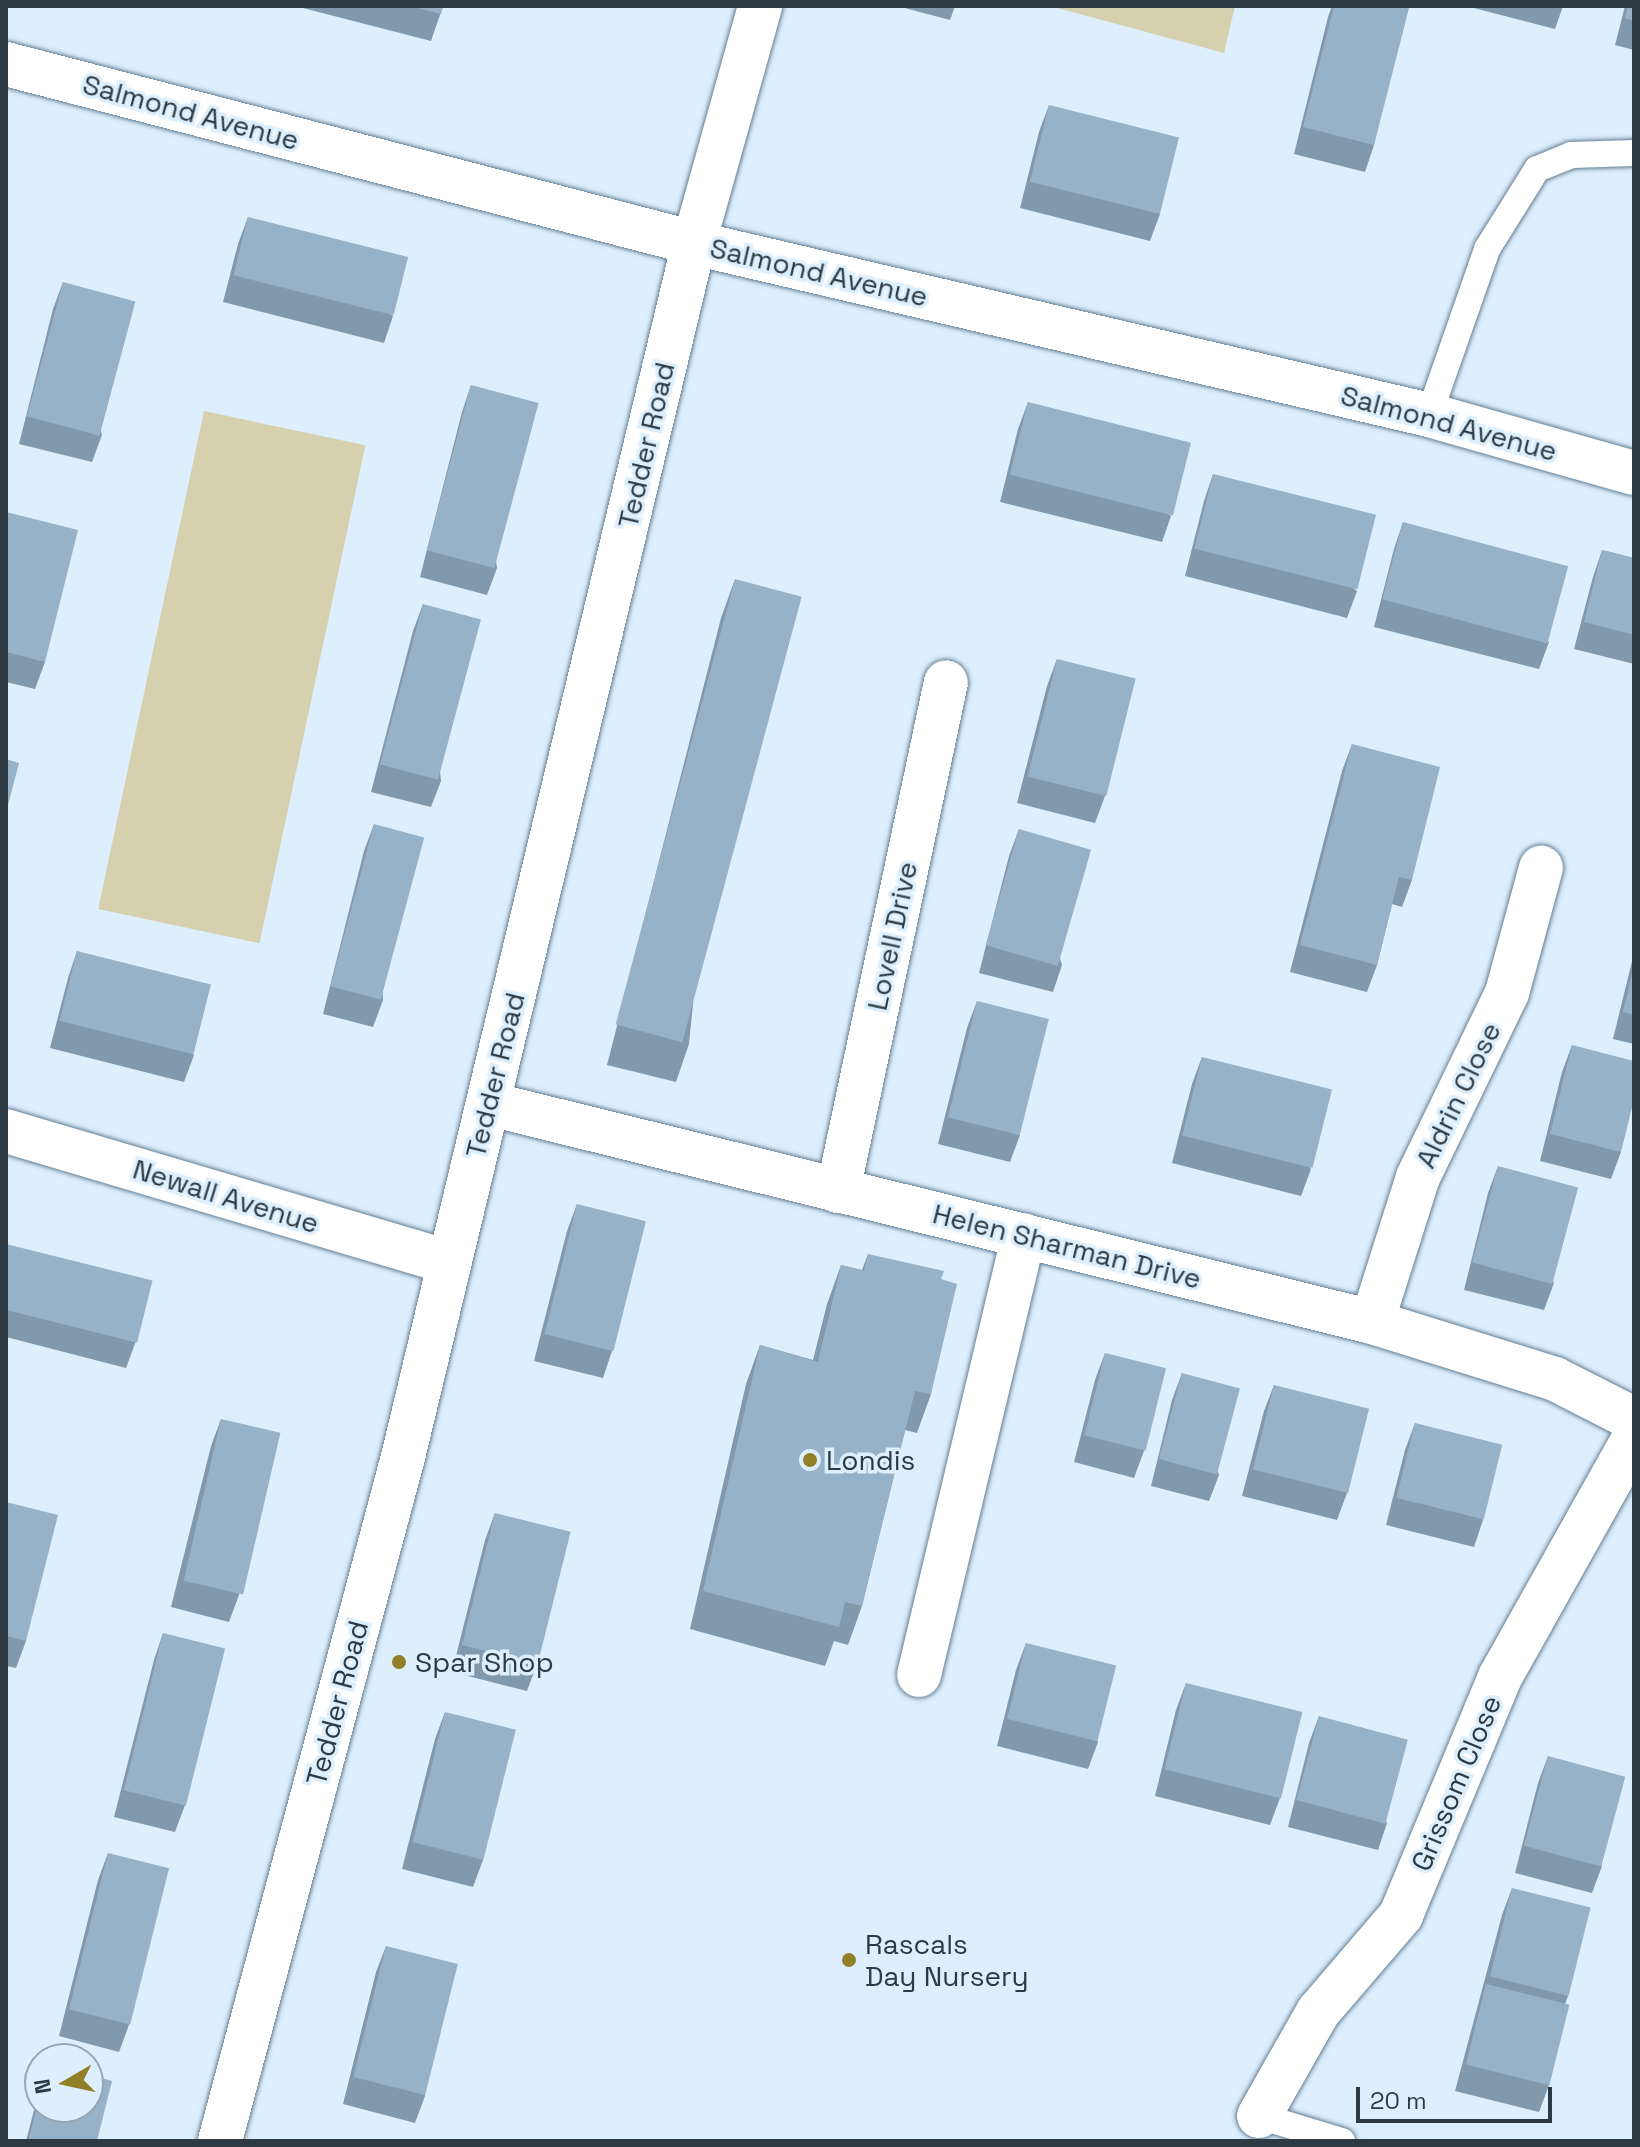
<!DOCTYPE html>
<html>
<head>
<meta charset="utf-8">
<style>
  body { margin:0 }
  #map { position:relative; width:1640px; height:2147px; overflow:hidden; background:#ddeffd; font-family:"Space Grotesk",sans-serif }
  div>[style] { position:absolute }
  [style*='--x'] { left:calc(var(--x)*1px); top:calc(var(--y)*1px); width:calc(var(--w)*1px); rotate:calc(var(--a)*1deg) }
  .green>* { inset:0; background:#d7d0ae; transform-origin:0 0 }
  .roads { filter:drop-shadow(0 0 2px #647e94) drop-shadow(0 0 2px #647e94) }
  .lane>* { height:26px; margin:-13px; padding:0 13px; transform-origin:13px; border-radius:13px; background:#fff }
  .street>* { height:44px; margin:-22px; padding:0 22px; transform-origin:22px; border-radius:22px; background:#fff }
  .wall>* { inset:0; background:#8199ad }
  .building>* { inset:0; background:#96b2c9; transform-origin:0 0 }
  .dots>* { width:22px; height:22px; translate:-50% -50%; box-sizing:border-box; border:4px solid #ddeffd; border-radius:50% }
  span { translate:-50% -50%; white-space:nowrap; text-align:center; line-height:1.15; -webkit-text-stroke:7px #ddeffd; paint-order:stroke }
  .street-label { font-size:28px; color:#2e3a43 }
  .poi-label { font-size:28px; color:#2e3a43 }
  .left { translate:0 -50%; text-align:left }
  .frame { position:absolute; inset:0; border:8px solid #2e3a43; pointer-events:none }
  .north { position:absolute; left:24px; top:2043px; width:80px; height:80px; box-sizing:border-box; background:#ddeffd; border:2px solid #97a7b3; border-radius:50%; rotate:261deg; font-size:22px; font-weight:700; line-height:32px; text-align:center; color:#2e3a43 }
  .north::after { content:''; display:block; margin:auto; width:28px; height:36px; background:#918027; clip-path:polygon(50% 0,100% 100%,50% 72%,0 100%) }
  .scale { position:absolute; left:1356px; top:2087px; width:196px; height:36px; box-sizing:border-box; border:4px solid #2e3a43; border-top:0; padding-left:10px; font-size:24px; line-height:28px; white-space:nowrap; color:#2e3a43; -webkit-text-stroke:6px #ddeffd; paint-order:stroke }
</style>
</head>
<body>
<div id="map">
  <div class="green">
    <div style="clip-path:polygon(1050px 6px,1235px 6px,1224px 53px)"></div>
    <div style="left:204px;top:411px;width:165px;height:509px;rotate:12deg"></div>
  </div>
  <div class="roads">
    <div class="lane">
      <div style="--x:1429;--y:415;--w:176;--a:-70.7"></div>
      <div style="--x:1487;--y:249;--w:94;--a:-58"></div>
      <div style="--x:1537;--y:169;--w:37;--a:-22"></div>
      <div style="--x:1571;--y:155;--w:63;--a:-1.8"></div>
      <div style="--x:1259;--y:2116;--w:87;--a:16.8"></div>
    </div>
    <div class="street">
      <div style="--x:6;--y:64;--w:711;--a:14.58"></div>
      <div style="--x:694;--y:243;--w:755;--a:13.17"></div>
      <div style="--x:1429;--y:415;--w:213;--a:15.8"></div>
      <div style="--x:490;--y:1104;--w:909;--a:13.88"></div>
      <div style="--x:1372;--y:1322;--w:192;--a:17.3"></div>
      <div style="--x:1555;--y:1379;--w:89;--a:26.9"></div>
      <div style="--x:6;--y:1131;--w:460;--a:16.5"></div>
      <div style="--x:838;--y:1191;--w:520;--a:-78.02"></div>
      <div style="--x:1372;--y:1322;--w:152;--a:-72.4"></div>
      <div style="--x:1418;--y:1177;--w:204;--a:-64.2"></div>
      <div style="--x:1507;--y:993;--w:130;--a:-74.8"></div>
      <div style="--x:919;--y:1675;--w:452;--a:-76.6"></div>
      <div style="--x:1259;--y:2116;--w:120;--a:-60.4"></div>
      <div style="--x:1318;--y:2012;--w:128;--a:-49.4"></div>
      <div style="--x:1401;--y:1915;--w:258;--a:-67.4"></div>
      <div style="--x:1500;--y:1677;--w:274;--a:-60.7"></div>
      <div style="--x:220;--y:2141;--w:708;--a:-75.02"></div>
      <div style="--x:403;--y:1457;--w:1248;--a:-76.52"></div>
      <div style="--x:694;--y:243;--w:246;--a:-74.4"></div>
    </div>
  </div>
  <div class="wall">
    <div style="clip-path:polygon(299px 6px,443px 6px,431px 41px,299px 7px)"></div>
    <div style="clip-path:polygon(897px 6px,955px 6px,950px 20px)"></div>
    <div style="clip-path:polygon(1332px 6px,1402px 6px,1374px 145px,1365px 172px,1294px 154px,1328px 17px)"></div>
    <div style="clip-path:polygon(1466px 6px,1563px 6px,1555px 29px)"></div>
    <div style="clip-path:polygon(1625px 6px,1634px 6px,1634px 50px,1615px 45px)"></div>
    <div style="clip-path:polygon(1049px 105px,1160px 214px,1150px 241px,1020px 208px,1039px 132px)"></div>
    <div style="clip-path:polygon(248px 217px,393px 316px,384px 343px,223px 302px,238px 244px)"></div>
    <div style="clip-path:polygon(63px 282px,102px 435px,92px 462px,19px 444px,53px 309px)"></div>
    <div style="clip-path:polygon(471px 385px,497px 568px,487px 595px,420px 577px,462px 412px)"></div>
    <div style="clip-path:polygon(1028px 402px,1171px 516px,1162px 542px,1000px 502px,1018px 429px)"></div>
    <div style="clip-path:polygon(1213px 474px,1357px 591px,1347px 618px,1185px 576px,1204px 501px)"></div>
    <div style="clip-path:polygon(6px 512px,45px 662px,35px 689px,6px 682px)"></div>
    <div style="clip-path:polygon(1403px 522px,1549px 642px,1539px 669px,1374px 627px,1394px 549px)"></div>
    <div style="clip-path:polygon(1602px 550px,1634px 558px,1634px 664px,1574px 649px,1593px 577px)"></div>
    <div style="clip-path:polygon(735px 579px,689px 1044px,676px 1082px,607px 1065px,721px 618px)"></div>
    <div style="clip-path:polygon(423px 604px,441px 781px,431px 807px,371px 792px,413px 631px)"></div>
    <div style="clip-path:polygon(1057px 659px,1105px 796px,1095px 823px,1017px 803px,1047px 686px)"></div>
    <div style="clip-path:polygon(1352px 744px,1412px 880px,1402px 907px,1392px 904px,1377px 965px,1367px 992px,1290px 972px,1342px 771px)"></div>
    <div style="clip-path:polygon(374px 824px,383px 1000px,373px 1027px,323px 1014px,364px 851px)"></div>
    <div style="clip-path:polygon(1019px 829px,1062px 965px,1053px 992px,979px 973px,1009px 856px)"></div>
    <div style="clip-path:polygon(77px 951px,194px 1055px,184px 1082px,50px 1048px,68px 978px)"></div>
    <div style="clip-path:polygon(1634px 953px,1634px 1044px,1613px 1039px)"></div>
    <div style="clip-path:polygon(977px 1001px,1020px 1135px,1010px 1162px,938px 1144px,967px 1028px)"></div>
    <div style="clip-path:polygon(1572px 1045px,1621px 1152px,1611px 1179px,1540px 1161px,1562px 1072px)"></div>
    <div style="clip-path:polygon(1202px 1057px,1311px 1169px,1301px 1196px,1172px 1163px,1192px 1084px)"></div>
    <div style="clip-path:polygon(1498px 1166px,1554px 1283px,1544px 1310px,1464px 1290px,1488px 1193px)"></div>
    <div style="clip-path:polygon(577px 1204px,612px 1351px,603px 1378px,534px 1361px,567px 1231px)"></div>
    <div style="clip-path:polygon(6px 1244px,136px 1341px,126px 1368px,6px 1337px)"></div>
    <div style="clip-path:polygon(868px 1254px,941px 1279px,931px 1394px,917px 1433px,905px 1430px,862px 1606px,848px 1645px,834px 1641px,825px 1666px,690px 1629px,746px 1384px,760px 1345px,813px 1360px,827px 1304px,841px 1265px,862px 1270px)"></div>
    <div style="clip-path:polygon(1105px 1353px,1144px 1451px,1134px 1478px,1074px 1462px,1095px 1380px)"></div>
    <div style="clip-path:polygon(1182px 1373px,1219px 1475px,1209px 1501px,1151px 1486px,1172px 1400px)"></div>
    <div style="clip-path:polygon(1274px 1385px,1347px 1493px,1337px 1520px,1242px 1496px,1264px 1411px)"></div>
    <div style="clip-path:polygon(221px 1419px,239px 1595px,229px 1622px,171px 1607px,211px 1446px)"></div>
    <div style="clip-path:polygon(1415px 1423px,1483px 1520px,1474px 1547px,1386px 1525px,1405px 1450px)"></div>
    <div style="clip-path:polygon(6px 1502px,26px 1641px,16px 1668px,6px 1666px)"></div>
    <div style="clip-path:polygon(495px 1513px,537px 1664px,527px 1691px,452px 1672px,485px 1540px)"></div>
    <div style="clip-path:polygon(163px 1633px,185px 1805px,175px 1832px,114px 1817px,154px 1660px)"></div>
    <div style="clip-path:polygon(1026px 1643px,1098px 1742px,1088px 1769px,997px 1746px,1016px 1670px)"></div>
    <div style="clip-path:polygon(1186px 1683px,1280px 1798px,1270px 1825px,1155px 1796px,1176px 1710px)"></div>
    <div style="clip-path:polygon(445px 1712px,483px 1860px,473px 1887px,402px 1869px,435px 1739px)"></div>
    <div style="clip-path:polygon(1319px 1716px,1387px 1823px,1378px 1850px,1288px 1827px,1309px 1743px)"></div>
    <div style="clip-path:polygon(1548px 1756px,1602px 1866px,1592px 1893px,1515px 1873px,1538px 1783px)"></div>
    <div style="clip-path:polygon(108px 1853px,129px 2025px,119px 2052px,59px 2036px,98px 1880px)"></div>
    <div style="clip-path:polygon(1512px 1888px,1568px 1996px,1565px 2004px,1549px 2085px,1539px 2112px,1455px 2091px,1502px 1915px)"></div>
    <div style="clip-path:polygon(386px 1946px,425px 2096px,415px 2123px,343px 2104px,376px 1972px)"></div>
    <div style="clip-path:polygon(40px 2087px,40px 2107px,97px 2141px,26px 2141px)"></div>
  </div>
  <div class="building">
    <div style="clip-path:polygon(410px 6px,443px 6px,441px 14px)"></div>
    <div style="clip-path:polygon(1334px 6px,1402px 6px,1409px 8px,1374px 145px,1303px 127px)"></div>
    <div style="clip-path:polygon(1628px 6px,1634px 6px,1634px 21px,1625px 18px)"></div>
    <div style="left:1049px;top:105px;width:134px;height:79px;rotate:14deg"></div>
    <div style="left:248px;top:217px;width:165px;height:60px;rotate:14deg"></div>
    <div style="left:63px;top:282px;width:75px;height:139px;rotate:15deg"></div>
    <div style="left:471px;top:385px;width:70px;height:171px;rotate:15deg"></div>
    <div style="left:1028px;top:402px;width:168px;height:75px;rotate:14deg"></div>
    <div style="left:1213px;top:474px;width:168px;height:77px;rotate:14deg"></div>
    <div style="clip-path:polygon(6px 512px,78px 530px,45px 662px,6px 652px)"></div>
    <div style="left:1403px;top:522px;width:171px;height:80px;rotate:15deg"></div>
    <div style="clip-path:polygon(1602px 550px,1634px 558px,1634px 635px,1584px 622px)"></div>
    <div style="left:735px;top:579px;width:69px;height:461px;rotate:15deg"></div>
    <div style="left:423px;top:604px;width:60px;height:166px;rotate:15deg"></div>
    <div style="left:1057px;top:659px;width:81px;height:121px;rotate:14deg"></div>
    <div style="clip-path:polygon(1352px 744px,1440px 767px,1412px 880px,1399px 877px,1377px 965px,1300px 945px)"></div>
    <div style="clip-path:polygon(6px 759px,19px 763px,6px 813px)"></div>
    <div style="left:374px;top:824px;width:52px;height:168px;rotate:15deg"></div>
    <div style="left:1019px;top:829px;width:75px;height:121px;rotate:16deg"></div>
    <div style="left:77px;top:951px;width:138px;height:72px;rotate:14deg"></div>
    <div style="clip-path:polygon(1634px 966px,1634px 1015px,1623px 1012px)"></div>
    <div style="left:977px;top:1001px;width:74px;height:120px;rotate:14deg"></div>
    <div style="clip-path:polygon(1572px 1045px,1634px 1061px,1634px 1099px,1621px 1152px,1550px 1134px)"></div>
    <div style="left:1202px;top:1057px;width:134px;height:81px;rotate:14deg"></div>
    <div style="left:1498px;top:1166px;width:83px;height:100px;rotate:15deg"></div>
    <div style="left:577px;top:1204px;width:71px;height:134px;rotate:14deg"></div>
    <div style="left:6px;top:1244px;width:151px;height:64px;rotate:14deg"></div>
    <div style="clip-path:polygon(868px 1254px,944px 1271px,941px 1279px,957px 1284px,931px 1394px,915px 1391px,862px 1606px,845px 1602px,839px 1627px,703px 1591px,760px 1345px,818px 1362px,841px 1265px,864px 1271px)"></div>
    <div style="left:1105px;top:1353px;width:63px;height:85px;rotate:14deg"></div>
    <div style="left:1182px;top:1373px;width:60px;height:89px;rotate:15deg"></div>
    <div style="left:1274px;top:1385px;width:98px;height:87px;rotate:14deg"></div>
    <div style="left:221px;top:1419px;width:61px;height:166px;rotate:13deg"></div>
    <div style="left:1415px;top:1423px;width:90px;height:77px;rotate:14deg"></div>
    <div style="clip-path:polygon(6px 1502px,58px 1515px,26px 1641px,6px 1636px)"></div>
    <div style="left:495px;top:1513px;width:78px;height:136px;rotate:14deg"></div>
    <div style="left:163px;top:1633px;width:64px;height:162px;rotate:14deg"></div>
    <div style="left:1026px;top:1643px;width:93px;height:78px;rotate:14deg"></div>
    <div style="left:1186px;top:1683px;width:120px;height:89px;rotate:14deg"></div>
    <div style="left:445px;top:1712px;width:73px;height:134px;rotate:14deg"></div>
    <div style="left:1319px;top:1716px;width:92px;height:87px;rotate:15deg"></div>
    <div style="left:1548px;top:1756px;width:80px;height:93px;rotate:15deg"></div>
    <div style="left:108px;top:1853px;width:63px;height:161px;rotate:14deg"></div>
    <div style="left:1512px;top:1888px;width:81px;height:91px;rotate:14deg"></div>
    <div style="left:386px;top:1946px;width:74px;height:135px;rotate:14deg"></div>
    <div style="left:1486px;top:1984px;width:86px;height:83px;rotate:14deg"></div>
    <div style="clip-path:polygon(88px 2074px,112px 2081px,97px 2141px,28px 2141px,40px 2096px,40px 2107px,88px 2107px)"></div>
  </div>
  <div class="dots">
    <div style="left:810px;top:1460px;background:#918027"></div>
    <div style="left:399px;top:1662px;background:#918027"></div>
    <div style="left:849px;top:1960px;background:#918027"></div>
  </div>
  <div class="street-label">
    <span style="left:191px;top:112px;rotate:15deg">Salmond Avenue</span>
    <span style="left:819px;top:272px;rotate:13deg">Salmond Avenue</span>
    <span style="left:1449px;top:423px;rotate:15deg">Salmond Avenue</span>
    <span style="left:646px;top:445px;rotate:-77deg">Tedder Road</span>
    <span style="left:892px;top:936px;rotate:-78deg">Lovell Drive</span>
    <span style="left:495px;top:1075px;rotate:-76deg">Tedder Road</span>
    <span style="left:1458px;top:1095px;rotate:-64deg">Aldrin Close</span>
    <span style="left:226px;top:1196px;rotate:17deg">Newall Avenue</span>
    <span style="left:1067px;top:1246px;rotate:14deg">Helen Sharman Drive</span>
    <span style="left:337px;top:1703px;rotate:-75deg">Tedder Road</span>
    <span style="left:1456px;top:1783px;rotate:-67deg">Grissom Close</span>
  </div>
  <div class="poi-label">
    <span class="left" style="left:826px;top:1460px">Londis</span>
    <span class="left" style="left:415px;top:1662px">Spar Shop</span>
    <span class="left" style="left:865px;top:1960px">Rascals<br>Day Nursery</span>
  </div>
  <div class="frame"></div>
  <div class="north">N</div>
  <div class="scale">20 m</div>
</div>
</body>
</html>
